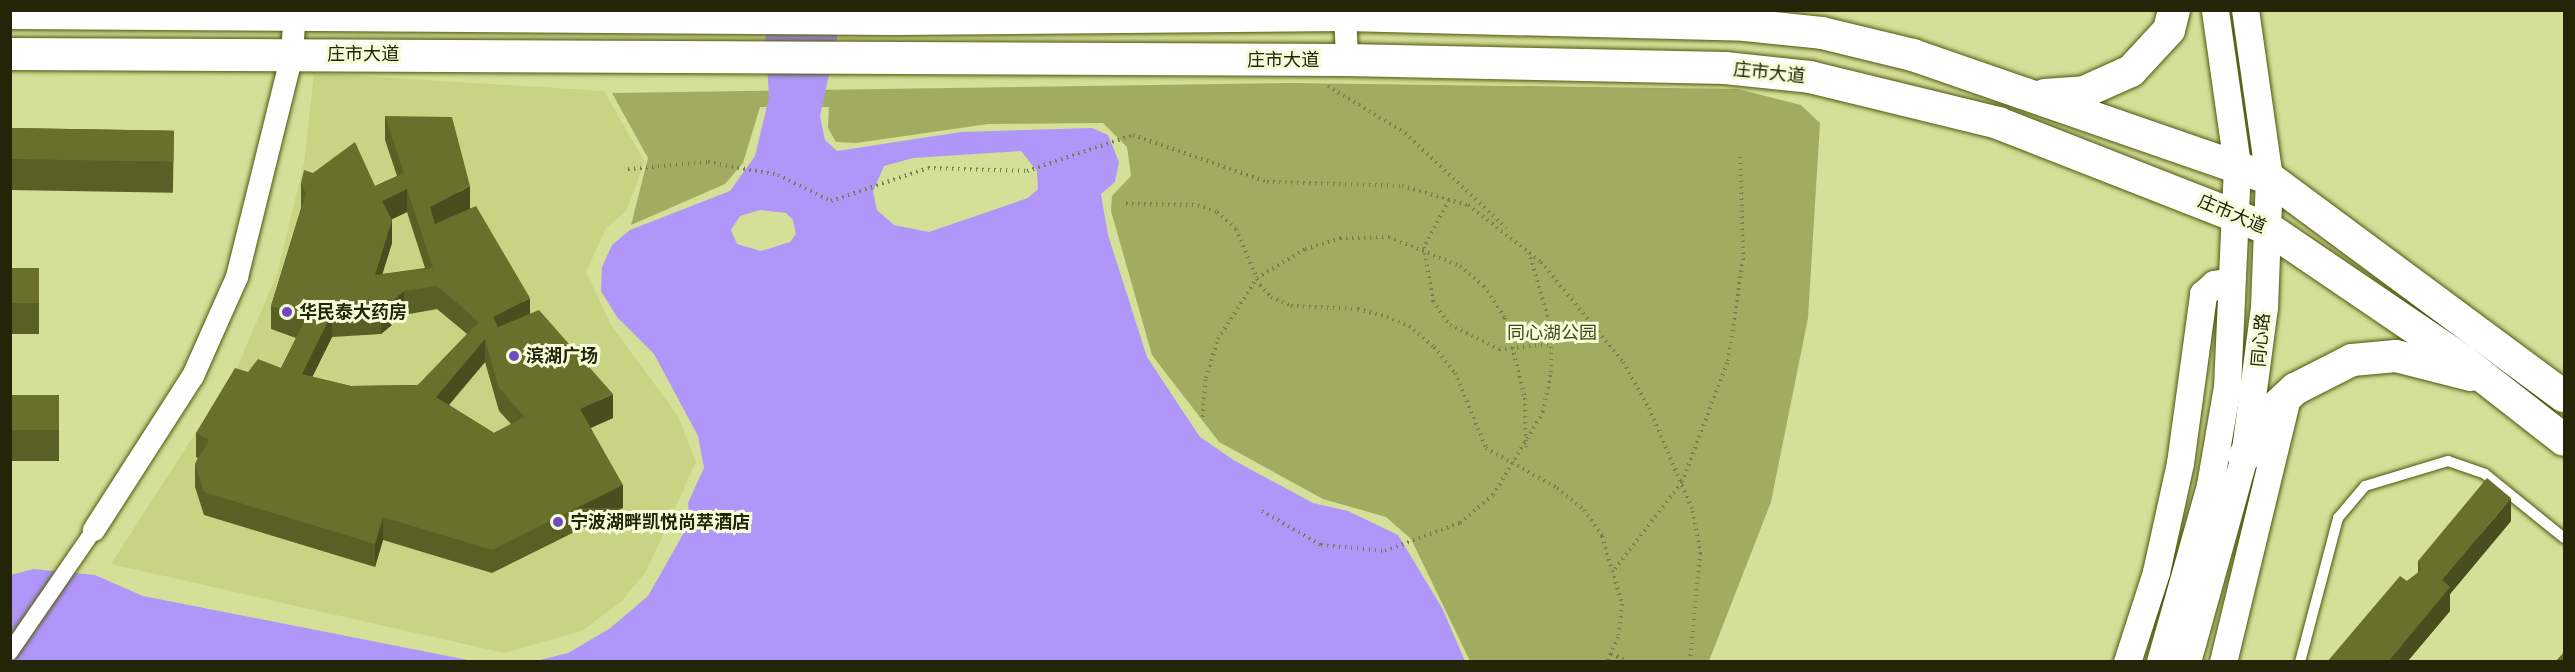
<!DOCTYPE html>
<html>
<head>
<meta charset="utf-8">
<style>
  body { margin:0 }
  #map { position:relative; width:2575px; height:672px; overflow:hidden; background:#d4df98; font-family:"Work Sans","Noto Sans SC",sans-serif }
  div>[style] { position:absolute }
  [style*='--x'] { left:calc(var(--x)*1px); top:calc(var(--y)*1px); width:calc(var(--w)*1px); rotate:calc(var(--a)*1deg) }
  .built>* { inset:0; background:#c8d484 }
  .green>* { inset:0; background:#a2ac61 }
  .water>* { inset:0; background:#b196f9 }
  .path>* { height:4px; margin-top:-2px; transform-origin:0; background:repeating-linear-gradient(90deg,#787e4d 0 1.5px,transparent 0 6px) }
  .roads { filter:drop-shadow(0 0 2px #4f560b) drop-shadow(0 0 2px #4f560b) }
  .service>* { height:10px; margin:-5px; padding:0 5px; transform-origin:5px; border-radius:5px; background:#fff }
  .pedestrian>* { height:16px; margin:-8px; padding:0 8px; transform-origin:8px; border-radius:8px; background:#fff }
  .minor>* { height:22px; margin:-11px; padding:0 11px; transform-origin:11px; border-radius:11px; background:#fff }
  .tertiary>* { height:27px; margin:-13.5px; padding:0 13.5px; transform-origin:13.5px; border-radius:13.5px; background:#fff }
  .secondary>* { height:32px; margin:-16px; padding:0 16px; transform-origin:16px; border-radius:16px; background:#fff }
  .wall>* { inset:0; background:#596025; transform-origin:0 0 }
  .shaded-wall>* { inset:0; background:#494e1e; transform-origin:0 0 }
  .building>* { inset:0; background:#68702b; transform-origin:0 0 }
  .dots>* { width:16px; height:16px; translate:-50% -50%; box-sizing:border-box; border:3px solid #f6fcd9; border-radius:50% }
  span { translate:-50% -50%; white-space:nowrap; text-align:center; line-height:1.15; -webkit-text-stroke:6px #f6fcd9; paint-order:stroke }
  .street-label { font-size:18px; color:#222508 }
  .poi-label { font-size:18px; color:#222508; font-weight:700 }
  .left { translate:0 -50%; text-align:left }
  .park-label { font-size:18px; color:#43491a }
  .frame { position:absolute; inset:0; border:12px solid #222508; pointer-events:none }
</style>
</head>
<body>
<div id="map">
  <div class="built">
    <div style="clip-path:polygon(314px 73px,604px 91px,645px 162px,626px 211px,606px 228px,586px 272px,611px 325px,678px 416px,696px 462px,647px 570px,622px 601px,582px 631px,504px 653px,111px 564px,236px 370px,277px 274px,304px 163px)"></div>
  </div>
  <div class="green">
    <div style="clip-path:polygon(1293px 83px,1738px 89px,1801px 105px,1820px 123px,1808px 318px,1771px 502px,1709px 661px,1470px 661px,1411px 539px,1386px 517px,1323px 499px,1219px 442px,1152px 355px,1111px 211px,1112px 196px,1131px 176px,1127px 147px,1103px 123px,988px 124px,856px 143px,836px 142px,828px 128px,829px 107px,760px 107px,743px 163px,725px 184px,631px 225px,648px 158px,612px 93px)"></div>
  </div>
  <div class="water">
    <div style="clip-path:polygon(evenodd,764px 10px,843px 11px,820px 116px,825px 140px,837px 151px,961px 132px,1092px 128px,1108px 135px,1119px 162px,1115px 182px,1101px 194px,1108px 235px,1147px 357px,1178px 404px,1200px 437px,1235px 461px,1313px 503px,1348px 511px,1398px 535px,1442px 608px,1465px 661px,531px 662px,568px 653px,609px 629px,648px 596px,690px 522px,688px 503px,704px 468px,698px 436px,654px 354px,617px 317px,601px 291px,602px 267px,612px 245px,630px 230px,730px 191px,755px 156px,769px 98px,764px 10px,1021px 151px,1037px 171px,1038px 189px,1028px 198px,929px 232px,894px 225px,877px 210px,873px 191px,884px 166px,913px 158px,1021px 151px,764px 10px,760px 210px,786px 213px,793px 220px,796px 234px,790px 242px,761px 251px,737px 244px,731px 230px,740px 216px,760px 210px)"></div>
    <div style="clip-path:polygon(33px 569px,95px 575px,143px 596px,473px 661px,11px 662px,11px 575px)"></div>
  </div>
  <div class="path">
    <div style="--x:1328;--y:86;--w:90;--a:31.4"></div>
    <div style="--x:1405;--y:133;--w:139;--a:43.2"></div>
    <div style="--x:628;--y:169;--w:80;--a:-5"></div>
    <div style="--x:708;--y:162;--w:71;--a:10.5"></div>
    <div style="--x:778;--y:175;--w:59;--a:26.1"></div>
    <div style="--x:831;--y:201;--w:102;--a:-18.8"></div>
    <div style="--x:928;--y:168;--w:99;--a:1.7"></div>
    <div style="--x:1027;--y:171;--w:112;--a:-18.8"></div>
    <div style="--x:1133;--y:135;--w:142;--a:19.3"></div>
    <div style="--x:1267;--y:182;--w:135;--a:1.7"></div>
    <div style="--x:1402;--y:186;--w:69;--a:16.1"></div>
    <div style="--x:1468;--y:205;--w:93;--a:38"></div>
    <div style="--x:1541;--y:262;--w:129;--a:50.6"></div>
    <div style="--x:1623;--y:362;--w:53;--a:60.5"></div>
    <div style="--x:1649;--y:408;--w:112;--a:66.9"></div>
    <div style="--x:1693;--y:511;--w:43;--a:80.5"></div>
    <div style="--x:1700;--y:553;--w:109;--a:95.2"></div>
    <div style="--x:1449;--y:200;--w:53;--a:118"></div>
    <div style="--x:1424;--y:247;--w:55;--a:80.5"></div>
    <div style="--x:1433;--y:301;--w:29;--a:55"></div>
    <div style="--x:1450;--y:325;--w:55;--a:26.1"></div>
    <div style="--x:1499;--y:349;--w:52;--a:-5.5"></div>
    <div style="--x:1126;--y:204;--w:72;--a:0.8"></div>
    <div style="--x:1198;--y:205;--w:20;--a:20"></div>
    <div style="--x:1217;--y:212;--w:25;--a:42"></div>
    <div style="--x:1236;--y:229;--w:61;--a:66.8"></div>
    <div style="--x:1260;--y:285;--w:16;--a:47"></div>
    <div style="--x:1271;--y:297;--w:22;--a:24"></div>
    <div style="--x:1291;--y:306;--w:67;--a:2.6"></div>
    <div style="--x:1358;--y:309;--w:30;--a:15"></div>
    <div style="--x:1387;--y:317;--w:24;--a:22"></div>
    <div style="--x:1409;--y:326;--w:33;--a:40"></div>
    <div style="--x:1434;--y:347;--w:33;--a:51"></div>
    <div style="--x:1455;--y:373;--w:81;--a:67.5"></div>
    <div style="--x:1486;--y:448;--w:81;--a:29.4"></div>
    <div style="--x:1557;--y:488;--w:35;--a:39"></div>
    <div style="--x:1584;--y:510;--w:32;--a:55"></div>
    <div style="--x:1602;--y:536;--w:71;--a:73.6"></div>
    <div style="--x:1622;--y:604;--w:33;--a:97"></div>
    <div style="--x:1618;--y:637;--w:27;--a:114"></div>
    <div style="--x:1203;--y:417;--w:39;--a:-86"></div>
    <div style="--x:1206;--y:378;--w:41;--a:-72.9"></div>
    <div style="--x:1218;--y:339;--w:72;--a:-57.4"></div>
    <div style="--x:1257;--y:278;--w:56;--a:-31.1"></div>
    <div style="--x:1305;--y:249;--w:37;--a:-17"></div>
    <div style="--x:1340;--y:238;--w:49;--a:-1.2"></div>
    <div style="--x:1389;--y:237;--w:77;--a:22.2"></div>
    <div style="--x:1460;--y:266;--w:31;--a:40"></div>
    <div style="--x:1484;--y:286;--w:38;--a:57"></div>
    <div style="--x:1505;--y:318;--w:82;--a:76"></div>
    <div style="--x:1525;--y:398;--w:49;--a:88.8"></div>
    <div style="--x:1262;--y:511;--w:68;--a:30"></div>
    <div style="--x:1321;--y:545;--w:64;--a:5.4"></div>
    <div style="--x:1385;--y:551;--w:80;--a:-20.5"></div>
    <div style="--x:1460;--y:523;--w:43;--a:-40.3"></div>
    <div style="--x:1493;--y:495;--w:97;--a:-58.9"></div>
    <div style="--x:1543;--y:412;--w:41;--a:-78.7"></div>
    <div style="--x:1551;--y:372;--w:44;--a:-90"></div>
    <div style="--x:1551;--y:328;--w:79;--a:-106.1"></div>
    <div style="--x:1615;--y:569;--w:110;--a:-52.4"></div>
    <div style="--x:1682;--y:482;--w:129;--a:-69.2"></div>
    <div style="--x:1728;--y:361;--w:102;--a:-81.6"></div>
    <div style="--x:1743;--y:260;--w:108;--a:-91.6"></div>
    <div style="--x:1611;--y:654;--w:20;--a:24"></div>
  </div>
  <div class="roads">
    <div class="service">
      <div style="--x:2300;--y:662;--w:149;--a:-75.2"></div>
      <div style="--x:2338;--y:518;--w:42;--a:-49.8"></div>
      <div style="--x:2365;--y:486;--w:87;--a:-16.8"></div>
      <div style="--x:2448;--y:461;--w:39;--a:19"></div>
      <div style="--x:2485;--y:474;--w:102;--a:39"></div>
    </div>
    <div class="pedestrian">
      <div style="--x:10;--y:652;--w:148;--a:-55.5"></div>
    </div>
    <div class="minor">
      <div style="--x:1345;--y:10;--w:50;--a:87.7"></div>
      <div style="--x:94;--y:530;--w:183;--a:-57.3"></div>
      <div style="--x:193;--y:376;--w:108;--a:-66"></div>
      <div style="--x:237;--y:277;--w:230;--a:-76.1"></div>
      <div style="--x:292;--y:54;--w:44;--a:-86.1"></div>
    </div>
    <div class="tertiary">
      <div style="--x:2127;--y:662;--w:95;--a:-72.1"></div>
      <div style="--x:2156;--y:572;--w:112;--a:-77.6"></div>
      <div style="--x:2180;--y:463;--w:171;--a:-82.2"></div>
      <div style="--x:2203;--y:294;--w:15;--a:-42"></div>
      <div style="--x:2214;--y:284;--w:17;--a:-10"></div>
      <div style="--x:2160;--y:662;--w:184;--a:-74.2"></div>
      <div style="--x:2210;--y:485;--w:99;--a:-80.2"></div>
      <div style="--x:2227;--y:387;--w:222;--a:-87.4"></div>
      <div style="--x:2237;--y:165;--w:157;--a:-98.1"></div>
      <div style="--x:2187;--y:662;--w:213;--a:-74.5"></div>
      <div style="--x:2244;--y:457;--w:151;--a:-82.4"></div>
      <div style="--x:2264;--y:307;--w:129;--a:-87.8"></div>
      <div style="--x:2269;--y:178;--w:170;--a:-98.1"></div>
      <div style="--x:2223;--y:662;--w:272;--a:-76.4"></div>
    </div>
    <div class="secondary">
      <div style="--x:10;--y:13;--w:885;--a:0.39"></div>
      <div style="--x:895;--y:19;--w:451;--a:-0.5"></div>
      <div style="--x:1346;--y:15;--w:399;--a:1.4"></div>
      <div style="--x:1745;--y:25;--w:77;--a:5.9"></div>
      <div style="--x:1822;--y:33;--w:94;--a:13.6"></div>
      <div style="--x:1913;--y:55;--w:377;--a:19.1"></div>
      <div style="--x:2269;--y:178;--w:367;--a:36.5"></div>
      <div style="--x:10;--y:54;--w:1337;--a:0.26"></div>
      <div style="--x:1347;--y:60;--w:378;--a:1.2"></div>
      <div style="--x:1725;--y:68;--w:85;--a:6"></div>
      <div style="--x:1810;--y:77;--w:194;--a:13.7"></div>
      <div style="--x:1998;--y:123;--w:291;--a:21.4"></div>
      <div style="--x:2269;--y:229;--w:235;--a:34.2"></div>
      <div style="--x:2463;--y:361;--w:128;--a:38"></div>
      <div style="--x:2045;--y:95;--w:39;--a:-4"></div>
      <div style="--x:2084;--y:92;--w:51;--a:-24.1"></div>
      <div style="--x:2131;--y:71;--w:56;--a:-47.2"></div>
      <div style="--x:2169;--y:30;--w:21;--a:-76"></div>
      <div style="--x:2244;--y:457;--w:47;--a:-61.8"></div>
      <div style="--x:2266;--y:416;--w:40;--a:-43"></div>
      <div style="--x:2295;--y:389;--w:64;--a:-27"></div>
      <div style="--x:2352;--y:360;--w:44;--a:-5.2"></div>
      <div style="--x:2396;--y:356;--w:77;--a:14.2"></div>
    </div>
  </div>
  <div class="wall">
    <div style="clip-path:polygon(evenodd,385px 116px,470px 208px,530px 314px,613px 418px,591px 428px,623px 508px,492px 573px,383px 540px,375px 567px,204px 515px,195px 487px,195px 464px,198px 458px,196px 457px,196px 433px,248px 372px,281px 368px,296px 338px,271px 329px,271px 306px,301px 208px,301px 183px,313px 173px,375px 186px,397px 176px,385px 140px,385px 116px,407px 212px,425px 268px,382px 274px,392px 243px,392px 219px,407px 212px,385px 116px,437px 309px,467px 334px,418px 385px,351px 386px,312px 377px,332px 337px,381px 334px,404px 315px,437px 309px,385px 116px,485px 362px,499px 411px,511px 424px,494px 433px,449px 405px,485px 362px)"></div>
    <div style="left:10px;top:128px;width:164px;height:62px;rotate:1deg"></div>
    <div style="left:39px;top:268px;width:66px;height:29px;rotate:90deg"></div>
    <div style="left:10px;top:395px;width:49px;height:66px"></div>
    <div style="clip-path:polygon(2511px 521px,2450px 594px,2450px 611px,2407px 662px,2327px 662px,2407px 581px,2418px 573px,2418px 561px)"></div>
  </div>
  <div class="shaded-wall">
    <div style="clip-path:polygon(470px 186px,470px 209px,430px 231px,430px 207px)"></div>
    <div style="clip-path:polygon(407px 189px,407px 212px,382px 224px,382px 201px)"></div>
    <div style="clip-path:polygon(392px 220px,392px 243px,375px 298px,375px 275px)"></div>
    <div style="clip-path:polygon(404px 291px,404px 315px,381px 334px,381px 311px)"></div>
    <div style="clip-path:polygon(530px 298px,530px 321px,493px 340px,493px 317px)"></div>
    <div style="clip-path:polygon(332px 313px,332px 337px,302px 398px,302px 374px)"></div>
    <div style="clip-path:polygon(485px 339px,485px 362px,436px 420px,436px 397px)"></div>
    <div style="clip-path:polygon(613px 394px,613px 418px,580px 432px,580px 409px)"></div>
    <div style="left:623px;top:485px;width:23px;height:146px;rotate:90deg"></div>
    <div style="clip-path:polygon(2511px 498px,2511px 521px,2450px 594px,2450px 611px,2407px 662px,2388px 662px,2442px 580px)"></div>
    <div style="clip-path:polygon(383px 517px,383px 540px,375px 567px,375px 544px)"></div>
  </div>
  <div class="building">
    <div style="clip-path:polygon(evenodd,385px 116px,452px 117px,470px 186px,430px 207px,435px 224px,476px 206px,530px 298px,493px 317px,498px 327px,539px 310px,613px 394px,580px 409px,623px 485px,492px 550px,383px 517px,375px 544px,204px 492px,195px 464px,209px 440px,196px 433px,235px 368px,248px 372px,258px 359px,281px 368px,306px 318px,271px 306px,306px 194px,301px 183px,304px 170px,313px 173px,355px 142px,375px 186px,404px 173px,385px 116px,407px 189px,433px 268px,375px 275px,392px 220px,382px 201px,407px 189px,385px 116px,437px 286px,479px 322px,418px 385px,351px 386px,302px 374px,332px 313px,381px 311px,404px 291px,437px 286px,385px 116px,485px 339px,499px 388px,525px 417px,494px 433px,436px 397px,485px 339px)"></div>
    <div style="left:10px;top:128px;width:164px;height:31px;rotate:1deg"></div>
    <div style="left:39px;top:268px;width:35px;height:29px;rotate:90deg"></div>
    <div style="left:10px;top:395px;width:49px;height:35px"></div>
    <div style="clip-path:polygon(2487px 478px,2511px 498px,2442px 580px,2450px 587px,2388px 662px,2327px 662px,2400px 576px,2407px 581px,2421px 570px,2418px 561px)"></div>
    <div style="clip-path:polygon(2565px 651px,2565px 662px,2555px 662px)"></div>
  </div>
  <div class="dots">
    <div style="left:287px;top:312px;background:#7248c0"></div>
    <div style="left:514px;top:356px;background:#7248c0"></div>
    <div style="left:558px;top:522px;background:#7248c0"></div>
  </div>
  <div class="street-label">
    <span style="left:363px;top:54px">庄市大道</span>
    <span style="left:1283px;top:60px">庄市大道</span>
    <span style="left:1769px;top:73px;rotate:6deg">庄市大道</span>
    <span style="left:2232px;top:214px;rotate:23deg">庄市大道</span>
    <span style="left:2261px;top:340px;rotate:-85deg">同心路</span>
  </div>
  <div class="poi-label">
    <span class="left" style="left:299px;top:312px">华民泰大药房</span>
    <span class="left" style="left:526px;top:356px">滨湖广场</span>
    <span class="left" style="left:570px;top:522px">宁波湖畔凯悦尚萃酒店</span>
  </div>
  <div class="park-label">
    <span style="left:1552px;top:333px">同心湖公园</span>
  </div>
  <div class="frame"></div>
</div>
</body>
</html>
